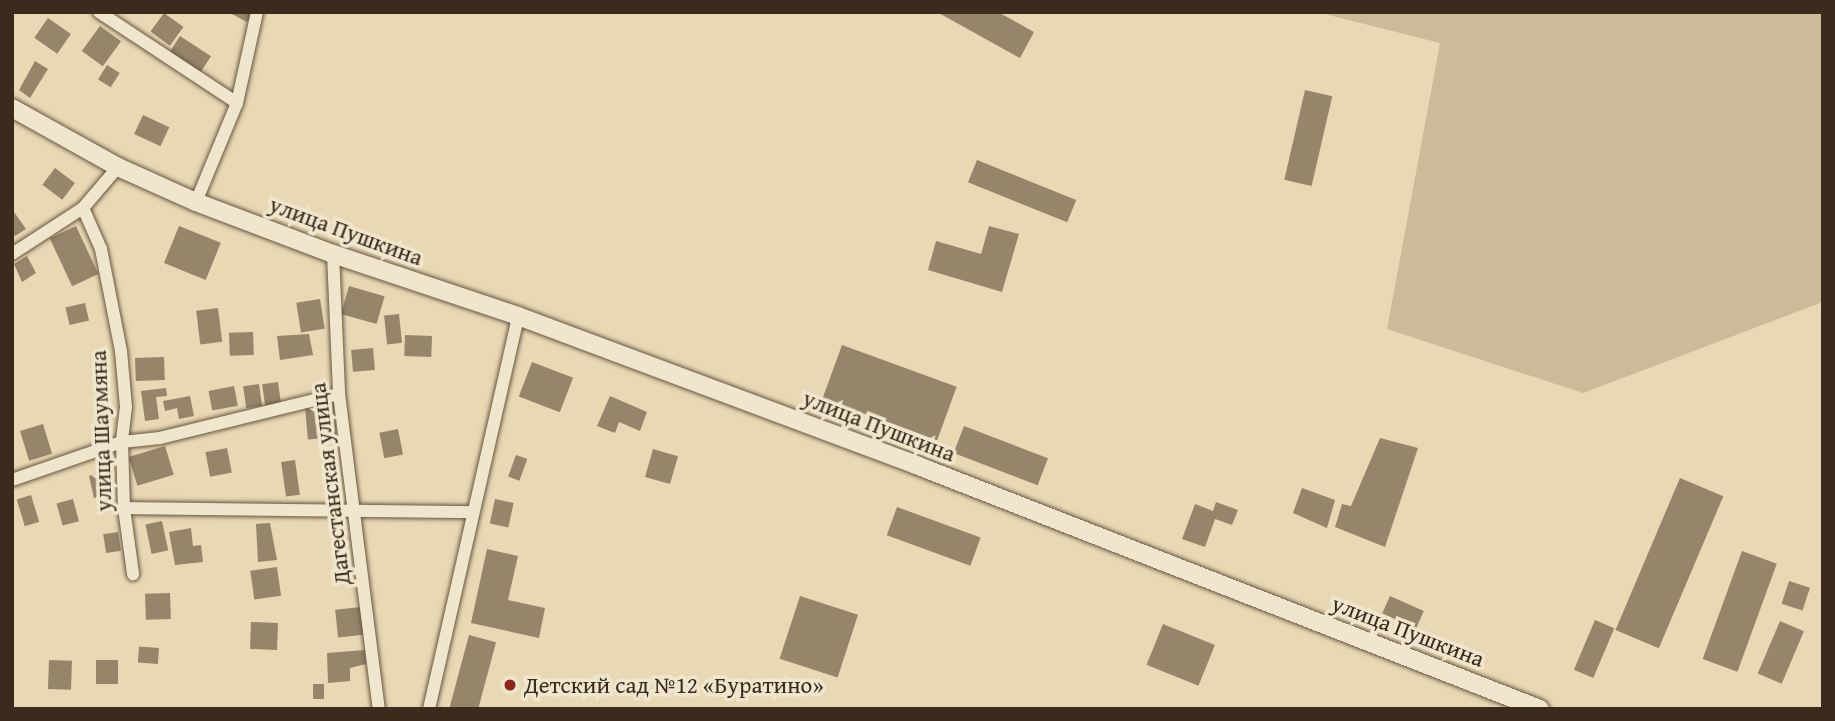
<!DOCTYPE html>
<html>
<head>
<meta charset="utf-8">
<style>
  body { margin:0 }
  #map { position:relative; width:1835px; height:721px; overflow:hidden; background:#e8d8b3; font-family:"Gentium Book Plus",serif }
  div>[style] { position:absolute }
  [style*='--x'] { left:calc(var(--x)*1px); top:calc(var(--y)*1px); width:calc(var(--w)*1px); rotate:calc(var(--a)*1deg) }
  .green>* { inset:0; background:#cbbb99 }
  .building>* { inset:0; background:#95856b; transform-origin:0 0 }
  .roads { filter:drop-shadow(0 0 2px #665642) drop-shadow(0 0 2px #665642) }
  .street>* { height:12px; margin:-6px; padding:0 6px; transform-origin:6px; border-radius:6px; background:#f0e6ce }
  .secondary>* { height:18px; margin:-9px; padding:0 9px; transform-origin:9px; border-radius:9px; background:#f0e6ce }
  .dots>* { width:19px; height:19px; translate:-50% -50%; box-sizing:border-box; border:4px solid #f0e6ce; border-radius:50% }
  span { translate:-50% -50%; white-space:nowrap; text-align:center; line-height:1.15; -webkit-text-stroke:7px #f0e6ce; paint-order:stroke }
  .street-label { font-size:23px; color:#3b2b1c }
  .poi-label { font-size:23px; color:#3b2b1c }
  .left { translate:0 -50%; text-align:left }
  .frame { position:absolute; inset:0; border:14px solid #3b2b1c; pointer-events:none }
</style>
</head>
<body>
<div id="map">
  <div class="green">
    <div style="clip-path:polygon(1317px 12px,1823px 12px,1823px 302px,1583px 393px,1387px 329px,1440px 43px)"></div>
  </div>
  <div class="building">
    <div style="clip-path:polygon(228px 12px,253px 12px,247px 22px)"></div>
    <div style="clip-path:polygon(937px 12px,998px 12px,1034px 32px,1020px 58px)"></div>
    <div style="left:164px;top:13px;width:24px;height:23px;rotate:36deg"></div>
    <div style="left:48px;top:18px;width:28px;height:24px;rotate:35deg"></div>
    <div style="left:100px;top:26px;width:26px;height:31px;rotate:36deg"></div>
    <div style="left:180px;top:36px;width:37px;height:19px;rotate:33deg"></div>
    <div style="clip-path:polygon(35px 61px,48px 69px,30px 98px,19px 90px)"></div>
    <div style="left:107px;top:65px;width:15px;height:17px;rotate:32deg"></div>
    <div style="left:1305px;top:90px;width:28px;height:92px;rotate:13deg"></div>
    <div style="left:143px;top:115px;width:29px;height:21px;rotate:25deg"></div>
    <div style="left:977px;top:160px;width:107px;height:24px;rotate:22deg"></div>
    <div style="left:55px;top:168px;width:25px;height:21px;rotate:37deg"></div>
    <div style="clip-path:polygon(14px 212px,26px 229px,15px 236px,12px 232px)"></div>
    <div style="left:76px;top:226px;width:53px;height:29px;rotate:65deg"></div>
    <div style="left:179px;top:226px;width:45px;height:40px;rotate:22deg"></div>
    <div style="clip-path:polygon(989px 226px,1019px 234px,1002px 292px,928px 270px,936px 241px,981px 254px)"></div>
    <div style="clip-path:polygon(27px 256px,36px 273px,22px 282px,14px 264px)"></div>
    <div style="left:349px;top:286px;width:37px;height:29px;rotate:16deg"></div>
    <div style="left:320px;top:299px;width:30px;height:24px;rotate:81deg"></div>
    <div style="left:85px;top:303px;width:18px;height:20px;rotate:77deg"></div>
    <div style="left:218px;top:308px;width:34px;height:22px;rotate:83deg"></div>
    <div style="left:399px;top:314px;width:29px;height:15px;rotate:84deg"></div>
    <div style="left:253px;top:332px;width:23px;height:24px;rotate:88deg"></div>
    <div style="clip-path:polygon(309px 334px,313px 355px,280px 360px,277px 336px)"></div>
    <div style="left:405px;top:335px;width:27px;height:21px;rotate:2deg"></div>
    <div style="left:842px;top:345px;width:122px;height:57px;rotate:20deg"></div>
    <div style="left:373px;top:348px;width:22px;height:22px;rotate:85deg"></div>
    <div style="left:164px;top:357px;width:23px;height:29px;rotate:88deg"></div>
    <div style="left:532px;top:362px;width:44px;height:37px;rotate:21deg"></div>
    <div style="left:278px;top:382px;width:22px;height:16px;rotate:82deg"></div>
    <div style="left:259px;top:384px;width:22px;height:16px;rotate:82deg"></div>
    <div style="left:234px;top:386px;width:20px;height:26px;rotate:79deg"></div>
    <div style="clip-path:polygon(166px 388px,167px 396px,156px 397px,159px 419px,145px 421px,141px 391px)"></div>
    <div style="clip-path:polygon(190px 396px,194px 416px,179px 419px,177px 408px,165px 411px,163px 401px)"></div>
    <div style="clip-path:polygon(610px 396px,647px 412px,640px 431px,619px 422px,615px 433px,597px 426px)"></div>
    <div style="left:334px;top:405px;width:32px;height:29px;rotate:85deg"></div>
    <div style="left:43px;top:424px;width:31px;height:24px;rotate:73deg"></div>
    <div style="left:964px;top:426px;width:90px;height:29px;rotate:21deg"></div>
    <div style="left:398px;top:429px;width:26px;height:19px;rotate:79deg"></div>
    <div style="clip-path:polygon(1380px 438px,1418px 448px,1385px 547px,1335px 527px,1342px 504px,1351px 506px)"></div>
    <div style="left:165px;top:446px;width:30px;height:38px;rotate:73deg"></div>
    <div style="left:227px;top:448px;width:25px;height:22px;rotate:79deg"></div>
    <div style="left:653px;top:449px;width:26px;height:29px;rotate:16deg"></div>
    <div style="left:516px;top:455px;width:12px;height:23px;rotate:20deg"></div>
    <div style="left:295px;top:460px;width:35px;height:14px;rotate:82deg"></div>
    <div style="clip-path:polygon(105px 470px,110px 493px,94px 498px,89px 476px)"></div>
    <div style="left:1680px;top:478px;width:47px;height:165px;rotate:23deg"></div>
    <div style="clip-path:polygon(1302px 488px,1335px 500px,1327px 528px,1293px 513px)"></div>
    <div style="left:31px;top:495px;width:28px;height:15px;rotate:73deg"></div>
    <div style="left:73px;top:499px;width:23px;height:17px;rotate:75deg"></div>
    <div style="left:495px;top:499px;width:19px;height:25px;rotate:12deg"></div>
    <div style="clip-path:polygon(1216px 502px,1238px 510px,1232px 525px,1215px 519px,1205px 547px,1182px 539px,1195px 504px,1213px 511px)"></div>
    <div style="left:897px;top:507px;width:89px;height:30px;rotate:20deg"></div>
    <div style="left:162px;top:521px;width:30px;height:17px;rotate:78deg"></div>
    <div style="clip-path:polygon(270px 523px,277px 560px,258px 562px,256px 524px)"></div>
    <div style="clip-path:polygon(191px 528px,193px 546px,201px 545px,203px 562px,175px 565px,169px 532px)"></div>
    <div style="left:118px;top:532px;width:19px;height:15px;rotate:81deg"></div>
    <div style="clip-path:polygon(487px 549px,518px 556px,508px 600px,545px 608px,539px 638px,471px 623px)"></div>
    <div style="left:1742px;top:551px;width:37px;height:115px;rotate:20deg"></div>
    <div style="left:277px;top:567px;width:29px;height:27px;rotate:82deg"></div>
    <div style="left:1789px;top:581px;width:22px;height:24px;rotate:18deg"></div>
    <div style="left:170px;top:593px;width:26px;height:25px;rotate:88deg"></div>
    <div style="left:800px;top:596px;width:61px;height:66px;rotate:18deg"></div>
    <div style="left:1390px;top:596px;width:37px;height:19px;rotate:24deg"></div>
    <div style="left:361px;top:607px;width:28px;height:26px;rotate:84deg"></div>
    <div style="left:1595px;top:620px;width:21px;height:54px;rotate:23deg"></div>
    <div style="left:1780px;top:621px;width:26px;height:57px;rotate:23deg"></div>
    <div style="left:251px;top:622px;width:27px;height:27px;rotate:2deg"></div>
    <div style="left:1163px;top:624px;width:56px;height:44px;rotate:22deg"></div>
    <div style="left:469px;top:635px;width:28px;height:76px;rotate:15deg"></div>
    <div style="left:159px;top:648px;width:16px;height:20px;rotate:94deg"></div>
    <div style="clip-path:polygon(365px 650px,366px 664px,350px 668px,350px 681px,328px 683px,327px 653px)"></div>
    <div style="left:49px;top:660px;width:23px;height:29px;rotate:2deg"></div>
    <div style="left:96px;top:660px;width:22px;height:24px"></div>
    <div style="left:324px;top:684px;width:15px;height:11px;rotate:90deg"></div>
  </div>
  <div class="roads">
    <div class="street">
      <div style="--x:99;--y:12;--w:165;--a:33.4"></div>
      <div style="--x:196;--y:202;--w:107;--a:-67.5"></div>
      <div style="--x:237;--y:103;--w:93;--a:-77.6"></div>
      <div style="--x:83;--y:208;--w:45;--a:66.3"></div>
      <div style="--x:101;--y:249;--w:104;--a:78.9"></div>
      <div style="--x:121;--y:351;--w:56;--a:84.9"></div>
      <div style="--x:126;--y:407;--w:35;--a:97"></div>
      <div style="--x:122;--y:442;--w:66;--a:88.3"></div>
      <div style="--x:124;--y:508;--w:67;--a:82.2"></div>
      <div style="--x:12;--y:254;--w:85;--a:-32.9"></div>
      <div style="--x:83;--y:208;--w:54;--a:-49.5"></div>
      <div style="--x:333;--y:254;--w:140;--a:87.5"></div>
      <div style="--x:339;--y:394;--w:318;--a:82.8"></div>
      <div style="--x:12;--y:480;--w:116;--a:-19.1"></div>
      <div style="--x:122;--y:442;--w:38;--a:-6"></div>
      <div style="--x:160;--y:438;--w:184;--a:-13.8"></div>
      <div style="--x:124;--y:508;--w:348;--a:0.7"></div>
      <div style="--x:429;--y:709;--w:403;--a:-77.2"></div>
    </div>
    <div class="secondary">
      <div style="--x:12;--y:108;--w:121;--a:29.1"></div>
      <div style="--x:118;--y:167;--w:85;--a:24.2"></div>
      <div style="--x:196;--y:202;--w:147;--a:20.8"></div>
      <div style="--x:333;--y:254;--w:195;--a:18.5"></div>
      <div style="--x:518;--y:316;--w:425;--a:20.5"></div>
      <div style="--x:916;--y:465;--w:670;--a:21.36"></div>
    </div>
  </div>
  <div class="dots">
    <div style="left:510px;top:685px;background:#8f2418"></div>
  </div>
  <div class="street-label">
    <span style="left:346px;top:231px;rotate:20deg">улица Пушкина</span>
    <span style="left:879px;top:426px;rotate:21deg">улица Пушкина</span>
    <span style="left:101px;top:431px;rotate:-92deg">улица Шаумяна</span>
    <span style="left:330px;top:484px;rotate:-97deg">Дагестанская улица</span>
    <span style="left:1408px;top:631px;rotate:21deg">улица Пушкина</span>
  </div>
  <div class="poi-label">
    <span class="left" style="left:524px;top:685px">Детский сад №12 «Буратино»</span>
  </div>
  <div class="frame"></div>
</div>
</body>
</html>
